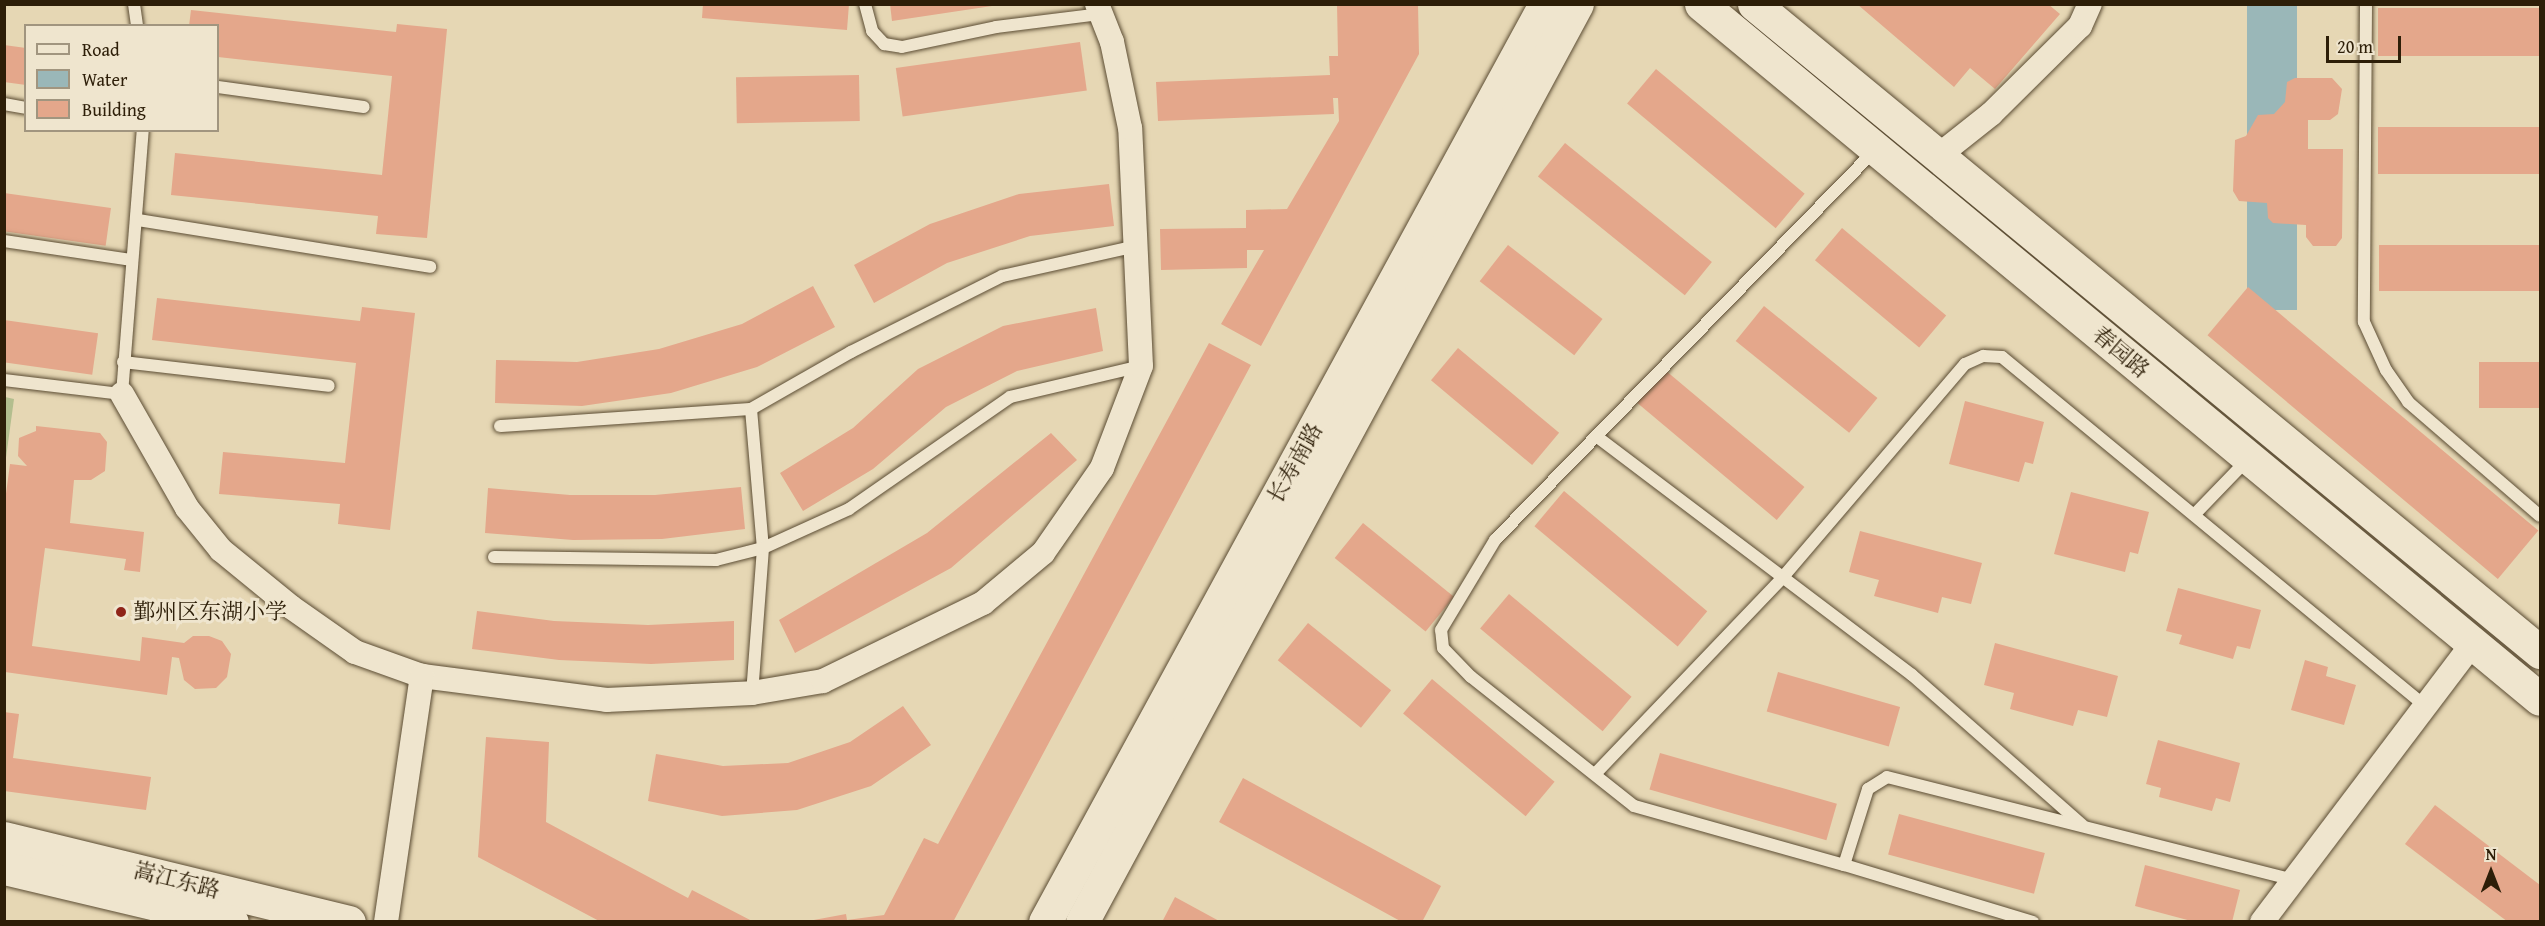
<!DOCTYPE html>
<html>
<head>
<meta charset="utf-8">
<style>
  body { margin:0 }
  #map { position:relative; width:2545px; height:926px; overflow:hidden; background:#e6d7b4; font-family:"Gentium Book Plus","Noto Serif SC",serif }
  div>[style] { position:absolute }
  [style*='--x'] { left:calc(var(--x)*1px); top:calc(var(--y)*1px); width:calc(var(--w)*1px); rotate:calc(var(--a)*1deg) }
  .green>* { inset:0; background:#b3be8e }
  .water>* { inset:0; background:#9ab7b8; transform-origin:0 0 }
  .building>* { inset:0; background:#e4a78b; transform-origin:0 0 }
  .roads { filter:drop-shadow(0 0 2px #5b4c33) drop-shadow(0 0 2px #5b4c33) }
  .lane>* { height:12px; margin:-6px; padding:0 6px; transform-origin:6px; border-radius:6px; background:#efe5ce }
  .street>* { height:24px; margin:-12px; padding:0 12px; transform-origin:12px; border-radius:12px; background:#efe5ce }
  .secondary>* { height:33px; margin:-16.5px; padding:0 16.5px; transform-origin:16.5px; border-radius:16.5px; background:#efe5ce }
  .dots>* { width:16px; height:16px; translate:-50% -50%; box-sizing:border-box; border:3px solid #efe5ce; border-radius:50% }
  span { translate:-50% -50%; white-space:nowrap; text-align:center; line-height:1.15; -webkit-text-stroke:6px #efe5ce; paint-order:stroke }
  .street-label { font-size:22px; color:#2d1e08 }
  .poi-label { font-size:22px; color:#2d1e08 }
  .left { translate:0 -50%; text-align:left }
  .frame { position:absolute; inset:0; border:6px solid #2d1e08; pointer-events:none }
  .legend { position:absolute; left:24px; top:24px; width:195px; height:108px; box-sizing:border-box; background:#efe5ce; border:2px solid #a1957f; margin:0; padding:8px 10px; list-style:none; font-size:18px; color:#2d1e08 }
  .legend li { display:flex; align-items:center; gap:12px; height:30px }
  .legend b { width:30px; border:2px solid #a1957f }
  .north { position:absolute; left:2461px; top:842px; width:60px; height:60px; -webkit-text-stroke:4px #efe5ce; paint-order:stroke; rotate:0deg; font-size:16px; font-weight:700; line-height:24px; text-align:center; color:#2d1e08 }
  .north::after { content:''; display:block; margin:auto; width:21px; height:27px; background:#2d1e08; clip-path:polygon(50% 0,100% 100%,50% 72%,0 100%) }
  .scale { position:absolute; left:2326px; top:36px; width:75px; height:27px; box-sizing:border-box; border:3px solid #2d1e08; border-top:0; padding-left:8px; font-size:18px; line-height:21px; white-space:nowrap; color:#2d1e08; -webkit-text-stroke:4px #efe5ce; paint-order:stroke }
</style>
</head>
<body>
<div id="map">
  <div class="green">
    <div style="clip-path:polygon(5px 397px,14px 399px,5px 465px,4px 398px)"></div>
  </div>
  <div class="water">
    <div style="left:2247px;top:5px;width:50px;height:305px"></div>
  </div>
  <div class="building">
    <div style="clip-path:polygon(703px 4px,849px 4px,847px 30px,702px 18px)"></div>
    <div style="clip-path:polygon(890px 4px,992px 4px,992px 6px,892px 21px)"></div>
    <div style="clip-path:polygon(1337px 4px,1418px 4px,1419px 54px,1261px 346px,1221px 324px,1264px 250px,1247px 250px,1247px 268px,1161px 270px,1160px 229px,1246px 228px,1246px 210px,1287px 209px,1339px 121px,1338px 98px,1333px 98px,1334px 114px,1158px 121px,1156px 82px,1330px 75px,1329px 56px,1338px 56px)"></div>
    <div style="clip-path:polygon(1857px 4px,2048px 4px,2060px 14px,1995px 89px,1970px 68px,1954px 87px)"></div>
    <div style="left:2378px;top:8px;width:162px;height:48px"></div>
    <div style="clip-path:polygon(191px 10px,396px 32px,397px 24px,447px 29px,427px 238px,376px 234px,378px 216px,171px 195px,175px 153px,382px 175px,392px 76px,218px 57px,218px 26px,189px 26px)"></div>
    <div style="left:1080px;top:42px;width:49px;height:186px;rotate:82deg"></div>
    <div style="clip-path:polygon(4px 45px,26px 48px,26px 85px,4px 82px)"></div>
    <div style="left:1656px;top:69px;width:194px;height:45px;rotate:40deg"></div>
    <div style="left:859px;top:75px;width:46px;height:123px;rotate:89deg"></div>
    <div style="clip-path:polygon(2295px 78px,2332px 78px,2342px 89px,2338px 114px,2330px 120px,2308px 120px,2308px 149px,2343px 149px,2342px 238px,2336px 246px,2313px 246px,2306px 237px,2306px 225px,2273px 223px,2268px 218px,2267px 203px,2239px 201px,2233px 191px,2235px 140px,2246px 136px,2258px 115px,2274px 114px,2285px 102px,2287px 82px)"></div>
    <div style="left:2378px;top:127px;width:162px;height:47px"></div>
    <div style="left:1565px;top:143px;width:189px;height:43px;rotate:39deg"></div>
    <div style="clip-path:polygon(1109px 184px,1114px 226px,1030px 236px,947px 263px,874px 303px,854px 265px,930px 224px,1019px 194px)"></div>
    <div style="left:4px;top:193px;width:108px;height:38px;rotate:8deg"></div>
    <div style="left:1842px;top:228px;width:136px;height:42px;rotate:40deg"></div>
    <div style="left:1508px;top:245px;width:120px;height:46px;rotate:38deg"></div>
    <div style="left:2379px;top:245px;width:161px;height:46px"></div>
    <div style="clip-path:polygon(813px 286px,835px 327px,757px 367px,671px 393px,582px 406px,495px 403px,496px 360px,577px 362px,659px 349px,742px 324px)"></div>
    <div style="left:2248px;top:287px;width:379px;height:63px;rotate:40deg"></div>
    <div style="clip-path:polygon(157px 298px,360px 321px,362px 307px,415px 313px,390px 530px,338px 524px,340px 504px,219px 494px,223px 452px,345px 463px,356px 363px,152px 340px)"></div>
    <div style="left:1764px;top:306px;width:146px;height:45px;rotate:39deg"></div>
    <div style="clip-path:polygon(1096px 308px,1103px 351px,1017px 371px,946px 407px,873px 469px,803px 511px,780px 473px,853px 428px,918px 369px,1003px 326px)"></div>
    <div style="left:4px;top:320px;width:95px;height:42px;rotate:8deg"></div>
    <div style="clip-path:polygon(1209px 343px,1251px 365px,953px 922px,803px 922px,846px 914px,847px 920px,884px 915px,924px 838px,938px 844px)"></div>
    <div style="left:1458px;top:348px;width:132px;height:42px;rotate:40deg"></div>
    <div style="left:2479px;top:362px;width:61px;height:46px"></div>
    <div style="left:1665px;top:370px;width:182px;height:43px;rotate:40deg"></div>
    <div style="clip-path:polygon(1965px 401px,2044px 422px,2033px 464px,2025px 462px,2019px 482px,1949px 464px)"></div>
    <div style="clip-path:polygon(36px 426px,100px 433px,107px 442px,105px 471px,91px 480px,74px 480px,70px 523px,144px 532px,140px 572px,124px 570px,126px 559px,45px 548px,32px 646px,140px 661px,142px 637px,184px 643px,193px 636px,209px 636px,222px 641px,231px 654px,227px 677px,216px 688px,195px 689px,184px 680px,179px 658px,172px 657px,167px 695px,5px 672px,5px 501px,10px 464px,27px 466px,18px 456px,19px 438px,36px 431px)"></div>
    <div style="clip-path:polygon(1051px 433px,1077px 460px,951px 568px,795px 653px,779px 620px,927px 533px)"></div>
    <div style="clip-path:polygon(741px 487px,745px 529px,662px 539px,573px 540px,485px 533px,488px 488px,570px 495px,655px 495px)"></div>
    <div style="left:1564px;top:491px;width:187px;height:46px;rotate:40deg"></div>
    <div style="clip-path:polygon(2071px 492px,2149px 512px,2138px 554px,2130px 552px,2125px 572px,2054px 554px)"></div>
    <div style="left:1363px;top:523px;width:117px;height:45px;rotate:39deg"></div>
    <div style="clip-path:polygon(1860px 531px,1982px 563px,1971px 604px,1942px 597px,1938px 613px,1874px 596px,1879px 580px,1849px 572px)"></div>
    <div style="clip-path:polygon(2178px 588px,2261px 610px,2250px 649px,2237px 646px,2233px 659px,2179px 644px,2182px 635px,2166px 631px)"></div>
    <div style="left:1509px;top:594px;width:160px;height:45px;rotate:40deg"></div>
    <div style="clip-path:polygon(477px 611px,554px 621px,648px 625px,734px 621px,734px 660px,651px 664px,559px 660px,472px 649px)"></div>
    <div style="left:1308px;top:623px;width:107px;height:48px;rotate:39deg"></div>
    <div style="clip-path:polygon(1995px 643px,2118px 676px,2107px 717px,2078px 710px,2073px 726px,2010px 709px,2014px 693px,1984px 685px)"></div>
    <div style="clip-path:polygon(2305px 660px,2328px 667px,2326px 676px,2356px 685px,2344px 725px,2291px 710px)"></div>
    <div style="left:1778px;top:672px;width:127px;height:41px;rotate:16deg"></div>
    <div style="left:1432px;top:679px;width:160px;height:45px;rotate:40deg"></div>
    <div style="clip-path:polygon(903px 706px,931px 745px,871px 786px,797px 810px,722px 816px,648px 801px,656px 754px,723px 766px,788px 763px,850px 742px)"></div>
    <div style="clip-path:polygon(4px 712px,19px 714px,13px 758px,151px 777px,146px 810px,4px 791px)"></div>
    <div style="clip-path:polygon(486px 737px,549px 742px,546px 822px,688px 898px,692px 890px,754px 922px,601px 922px,478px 857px)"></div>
    <div style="clip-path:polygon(2158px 740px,2240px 763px,2230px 802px,2216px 798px,2212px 811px,2159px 797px,2161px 788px,2146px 784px)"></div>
    <div style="left:1660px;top:753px;width:184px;height:38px;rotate:16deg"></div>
    <div style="clip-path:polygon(1243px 778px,1441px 886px,1422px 922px,1402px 922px,1219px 822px)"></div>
    <div style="clip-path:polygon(2435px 805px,2540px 885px,2540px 922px,2508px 922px,2405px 844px)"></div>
    <div style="left:1899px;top:814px;width:151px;height:42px;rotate:15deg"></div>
    <div style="clip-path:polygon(2145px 865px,2240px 890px,2232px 922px,2195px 922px,2135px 906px)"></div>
    <div style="clip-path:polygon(1175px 897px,1221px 922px,1162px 922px)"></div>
  </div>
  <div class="roads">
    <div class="lane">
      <div style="--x:134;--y:4;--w:22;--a:82"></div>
      <div style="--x:865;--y:4;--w:28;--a:75"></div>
      <div style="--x:872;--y:31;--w:18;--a:47"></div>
      <div style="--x:884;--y:44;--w:18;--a:9"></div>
      <div style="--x:902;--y:47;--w:96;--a:-12"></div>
      <div style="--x:996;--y:27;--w:106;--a:-7.1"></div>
      <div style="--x:2366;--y:4;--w:318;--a:90.4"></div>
      <div style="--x:2364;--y:322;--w:53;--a:65.4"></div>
      <div style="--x:2386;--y:370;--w:39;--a:55"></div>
      <div style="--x:2408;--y:402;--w:174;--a:40.8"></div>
      <div style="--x:218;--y:87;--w:147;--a:7.8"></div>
      <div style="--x:4;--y:104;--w:22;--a:10"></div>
      <div style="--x:138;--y:220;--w:296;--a:9.1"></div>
      <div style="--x:4;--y:241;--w:128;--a:8.5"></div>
      <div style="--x:123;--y:362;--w:207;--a:6.6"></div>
      <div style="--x:4;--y:380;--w:119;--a:6.8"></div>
      <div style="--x:122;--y:394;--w:265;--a:-85.5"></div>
      <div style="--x:751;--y:409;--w:140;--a:85.1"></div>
      <div style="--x:763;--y:548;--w:145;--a:94.3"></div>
      <div style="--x:500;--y:426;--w:252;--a:-3.9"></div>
      <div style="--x:751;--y:409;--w:115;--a:-29.7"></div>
      <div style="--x:851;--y:352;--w:169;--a:-26.7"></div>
      <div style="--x:1002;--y:276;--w:137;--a:-12.6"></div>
      <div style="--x:1596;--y:436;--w:396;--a:37.1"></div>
      <div style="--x:1912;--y:675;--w:227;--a:41.4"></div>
      <div style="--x:2194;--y:515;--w:79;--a:-46"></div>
      <div style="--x:494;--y:557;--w:222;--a:0.8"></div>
      <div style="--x:716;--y:560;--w:49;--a:-14.3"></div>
      <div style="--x:763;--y:548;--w:94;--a:-24.4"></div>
      <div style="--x:849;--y:509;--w:196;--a:-34.8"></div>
      <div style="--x:1010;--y:397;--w:135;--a:-13.3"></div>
      <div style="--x:1595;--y:774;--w:272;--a:-46.3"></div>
      <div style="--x:1783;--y:577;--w:280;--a:-49.5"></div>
      <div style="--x:1965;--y:364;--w:20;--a:-24"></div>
      <div style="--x:1983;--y:356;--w:19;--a:3"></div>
      <div style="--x:2002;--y:357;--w:548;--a:39.52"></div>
      <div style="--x:1844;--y:865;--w:218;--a:-164.3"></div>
      <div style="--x:1634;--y:806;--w:208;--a:-141.6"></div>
      <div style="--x:1471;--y:677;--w:40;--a:-134"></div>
      <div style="--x:1443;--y:648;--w:18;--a:-96"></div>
      <div style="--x:1441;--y:630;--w:105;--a:-59"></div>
      <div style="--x:1495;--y:540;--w:545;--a:-45.74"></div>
      <div style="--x:2033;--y:922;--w:197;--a:-163.2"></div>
      <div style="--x:1844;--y:865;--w:80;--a:-72.5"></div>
      <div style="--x:1868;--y:789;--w:22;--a:-32"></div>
      <div style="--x:1887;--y:777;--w:420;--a:14.2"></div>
    </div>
    <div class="street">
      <div style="--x:1938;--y:156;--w:68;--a:-38.4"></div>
      <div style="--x:1991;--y:114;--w:125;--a:-44.7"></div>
      <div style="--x:2080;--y:26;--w:24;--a:-66"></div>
      <div style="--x:122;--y:394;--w:131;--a:60.3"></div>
      <div style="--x:187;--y:508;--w:54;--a:51"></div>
      <div style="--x:221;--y:550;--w:90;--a:39.2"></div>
      <div style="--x:291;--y:607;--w:78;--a:35.1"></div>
      <div style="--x:355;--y:652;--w:71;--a:19.7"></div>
      <div style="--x:422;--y:676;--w:186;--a:7.4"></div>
      <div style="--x:606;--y:700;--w:146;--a:-2.7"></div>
      <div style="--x:752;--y:693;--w:72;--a:-9.6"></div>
      <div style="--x:823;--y:681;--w:178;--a:-26"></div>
      <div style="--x:983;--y:603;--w:78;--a:-39.8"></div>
      <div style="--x:1043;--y:553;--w:103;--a:-55.2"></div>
      <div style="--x:1102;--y:468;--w:109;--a:-69.1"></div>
      <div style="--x:1141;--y:366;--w:238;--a:-92.6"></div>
      <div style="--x:1130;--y:128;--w:88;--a:-101.8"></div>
      <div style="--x:1112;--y:42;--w:41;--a:-111.5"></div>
      <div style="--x:386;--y:922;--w:249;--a:-81.7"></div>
      <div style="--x:2262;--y:922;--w:350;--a:-52.9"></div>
    </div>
    <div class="secondary">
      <div style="--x:1701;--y:4;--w:1089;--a:39.64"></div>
      <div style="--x:1754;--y:4;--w:1019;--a:39.5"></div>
      <div style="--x:4;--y:838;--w:355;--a:13.7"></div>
      <div style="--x:4;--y:868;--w:234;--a:13.3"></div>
      <div style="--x:1045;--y:922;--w:1045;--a:-61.42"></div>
      <div style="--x:1082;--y:922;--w:1043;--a:-61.67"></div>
    </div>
  </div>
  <div class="dots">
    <div style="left:121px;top:612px;background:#8f2418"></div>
  </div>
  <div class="street-label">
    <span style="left:2121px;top:352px;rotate:40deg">春园路</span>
    <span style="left:1295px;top:463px;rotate:-61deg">长寿南路</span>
    <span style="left:177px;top:880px;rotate:14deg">嵩江东路</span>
  </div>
  <div class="poi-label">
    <span class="left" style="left:133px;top:612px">鄞州区东湖小学</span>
  </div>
  <div class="frame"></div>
  <ul class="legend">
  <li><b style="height:8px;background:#efe5ce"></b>Road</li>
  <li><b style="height:16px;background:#9ab7b8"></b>Water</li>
  <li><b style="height:16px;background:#e4a78b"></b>Building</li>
  </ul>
  <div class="north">N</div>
  <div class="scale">20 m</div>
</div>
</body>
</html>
